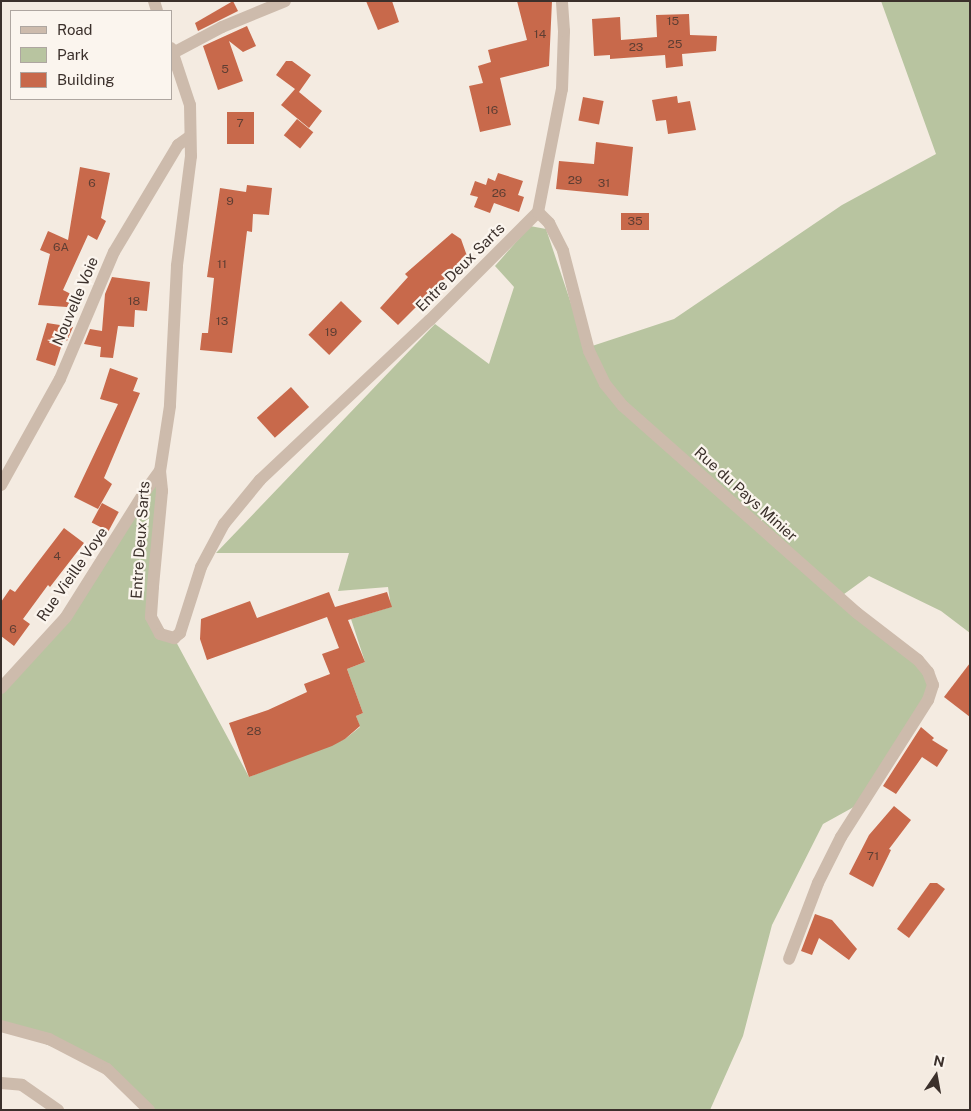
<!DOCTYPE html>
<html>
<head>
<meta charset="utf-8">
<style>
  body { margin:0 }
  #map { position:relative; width:971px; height:1111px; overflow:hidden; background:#f4ebe1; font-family:"Public Sans",sans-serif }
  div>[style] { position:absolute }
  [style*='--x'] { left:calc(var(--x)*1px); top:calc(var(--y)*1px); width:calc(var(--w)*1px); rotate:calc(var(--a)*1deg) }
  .green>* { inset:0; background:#b8c4a0 }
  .building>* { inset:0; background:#c8694b; transform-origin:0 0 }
  .street>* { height:12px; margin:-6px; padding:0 6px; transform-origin:6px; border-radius:6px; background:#cdbbac }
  span { translate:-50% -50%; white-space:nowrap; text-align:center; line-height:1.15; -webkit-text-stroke:4.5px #fbf5ee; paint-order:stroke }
  .number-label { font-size:12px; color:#5e3e33 }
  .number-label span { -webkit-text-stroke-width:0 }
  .street-label { font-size:15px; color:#3b302b }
  .frame { position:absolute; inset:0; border:2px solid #3b302b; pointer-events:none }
  .legend { position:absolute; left:10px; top:10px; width:162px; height:90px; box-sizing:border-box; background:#fbf5ee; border:1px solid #aea6a0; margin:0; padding:6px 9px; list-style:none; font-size:15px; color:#3b302b }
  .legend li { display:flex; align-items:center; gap:10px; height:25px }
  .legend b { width:25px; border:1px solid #aea6a0 }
  .north { position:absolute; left:911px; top:1051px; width:50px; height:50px; -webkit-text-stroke:4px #fbf5ee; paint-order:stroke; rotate:12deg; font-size:14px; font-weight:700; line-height:20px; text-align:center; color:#3b302b }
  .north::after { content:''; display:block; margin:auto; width:18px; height:22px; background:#3b302b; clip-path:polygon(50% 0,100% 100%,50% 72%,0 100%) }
</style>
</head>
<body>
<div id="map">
  <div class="green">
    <div style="clip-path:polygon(881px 1px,970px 1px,970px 633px,941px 611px,869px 576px,840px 597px,918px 660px,933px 685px,861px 803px,823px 824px,772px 925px,743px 1036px,710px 1110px,149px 1110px,107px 1069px,1px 1026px,1px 688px,66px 617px,160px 471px,151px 617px,174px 638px,249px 777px,345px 739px,360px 727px,356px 716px,363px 713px,347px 669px,365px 662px,351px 619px,391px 607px,388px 587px,338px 591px,349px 553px,216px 553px,435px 324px,489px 364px,514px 287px,495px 266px,530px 226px,546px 229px,586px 348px,674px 319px,842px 205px,936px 154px)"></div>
  </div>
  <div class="building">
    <div style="clip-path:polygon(233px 1px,238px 11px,198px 31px,195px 23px)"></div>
    <div style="clip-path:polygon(366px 1px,392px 1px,399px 22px,378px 30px)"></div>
    <div style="clip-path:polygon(517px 1px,552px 1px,549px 66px,500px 78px,511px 125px,480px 132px,469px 86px,483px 83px,478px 66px,491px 62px,488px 50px,527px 40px)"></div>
    <div style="clip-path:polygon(689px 14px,690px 35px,717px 36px,716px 51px,682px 54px,683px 66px,666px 68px,665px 55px,610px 59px,610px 55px,594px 56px,592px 19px,620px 17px,621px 40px,657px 37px,656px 15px)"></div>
    <div style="clip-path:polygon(247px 26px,256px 46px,243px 52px,229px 41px,243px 81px,218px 90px,203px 46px)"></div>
    <div style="clip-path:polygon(286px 61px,292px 61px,311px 75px,299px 92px,322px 111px,309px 128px,281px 105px,295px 89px,276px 75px)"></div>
    <div style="clip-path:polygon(677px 96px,678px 103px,690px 101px,696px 130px,668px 134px,666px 120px,656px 121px,652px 100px)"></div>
    <div style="left:583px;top:97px;width:21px;height:24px;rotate:11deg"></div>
    <div style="left:254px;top:112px;width:32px;height:27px;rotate:90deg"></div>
    <div style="left:297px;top:119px;width:21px;height:21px;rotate:39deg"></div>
    <div style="clip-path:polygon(596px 142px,633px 147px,628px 196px,556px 189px,559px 161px,594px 164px)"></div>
    <div style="clip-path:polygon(80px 167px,110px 173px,101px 218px,106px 221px,97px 240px,88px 235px,63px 290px,73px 295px,67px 307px,38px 305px,50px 254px,40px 250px,48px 231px,68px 240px)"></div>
    <div style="clip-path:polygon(498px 173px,523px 181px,518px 195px,524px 197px,519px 212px,494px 203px,490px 213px,474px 207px,478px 197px,470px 195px,475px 181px,486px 185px,488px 178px,495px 181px)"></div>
    <div style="clip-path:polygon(247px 185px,272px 188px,269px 215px,253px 214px,252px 232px,247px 231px,232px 353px,200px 350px,202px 333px,208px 333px,214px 278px,207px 277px,220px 188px,246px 192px)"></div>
    <div style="left:621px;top:213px;width:28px;height:17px"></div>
    <div style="clip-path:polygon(452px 233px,461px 239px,467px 256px,398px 325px,380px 308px,408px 277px,405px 274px)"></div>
    <div style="clip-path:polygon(112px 277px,150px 282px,147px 311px,135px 310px,134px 327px,118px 326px,113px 358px,100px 357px,101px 347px,84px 344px,90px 329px,102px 331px,105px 294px)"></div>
    <div style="left:341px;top:301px;width:29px;height:47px;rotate:44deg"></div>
    <div style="clip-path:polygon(47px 323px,73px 327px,67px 341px,63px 341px,55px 366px,36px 360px)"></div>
    <div style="clip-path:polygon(110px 368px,138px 378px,133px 391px,140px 393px,104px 478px,112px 484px,98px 509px,74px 497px,118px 404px,100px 399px)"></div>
    <div style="left:291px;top:387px;width:27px;height:46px;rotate:48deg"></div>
    <div style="left:102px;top:503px;width:19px;height:22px;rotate:28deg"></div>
    <div style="clip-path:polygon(64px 528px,84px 543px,50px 587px,48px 585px,23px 619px,30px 624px,14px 646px,1px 636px,1px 602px,10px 589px,15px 592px)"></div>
    <div style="clip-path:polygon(329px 592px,335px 607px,387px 592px,392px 607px,348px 620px,365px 662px,347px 669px,363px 713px,356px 716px,360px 726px,345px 739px,332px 746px,249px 777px,229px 723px,268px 710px,307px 692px,304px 684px,330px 674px,322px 654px,339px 648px,327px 617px,207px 660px,200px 639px,201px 619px,250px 601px,257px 618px)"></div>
    <div style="clip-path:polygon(970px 663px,970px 717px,944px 697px)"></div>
    <div style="clip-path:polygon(921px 727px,934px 738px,932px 740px,948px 750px,937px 767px,922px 757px,896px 794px,883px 786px)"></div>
    <div style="clip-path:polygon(894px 806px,911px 820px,889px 849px,891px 850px,873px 887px,849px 874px,869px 835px)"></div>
    <div style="clip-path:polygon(930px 883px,937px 883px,945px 889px,909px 938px,897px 929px)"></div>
    <div style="clip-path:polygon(815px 914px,832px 920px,857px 949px,849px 960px,819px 938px,812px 955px,801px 951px)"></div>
  </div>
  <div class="street">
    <div style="--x:154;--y:1;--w:10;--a:73"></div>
    <div style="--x:171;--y:48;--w:60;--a:71.6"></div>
    <div style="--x:190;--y:105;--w:51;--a:88.9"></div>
    <div style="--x:191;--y:156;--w:111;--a:97.3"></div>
    <div style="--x:177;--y:266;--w:140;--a:92.9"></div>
    <div style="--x:170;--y:406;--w:66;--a:98.7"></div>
    <div style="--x:160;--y:471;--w:20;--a:84"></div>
    <div style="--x:162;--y:491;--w:96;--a:95.4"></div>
    <div style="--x:153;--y:587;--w:30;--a:94"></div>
    <div style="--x:151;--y:617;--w:19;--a:62"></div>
    <div style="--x:160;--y:634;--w:15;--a:16"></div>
    <div style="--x:174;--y:638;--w:8;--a:-40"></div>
    <div style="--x:180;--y:633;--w:69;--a:-72.3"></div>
    <div style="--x:201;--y:567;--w:49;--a:-61.9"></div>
    <div style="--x:224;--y:524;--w:57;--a:-50.7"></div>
    <div style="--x:260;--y:480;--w:233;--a:-43.3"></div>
    <div style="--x:430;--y:320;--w:153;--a:-45"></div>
    <div style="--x:173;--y:53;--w:55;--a:-28"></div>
    <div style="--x:222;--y:27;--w:68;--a:-22.4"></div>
    <div style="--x:538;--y:212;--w:16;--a:45"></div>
    <div style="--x:549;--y:223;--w:31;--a:63"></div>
    <div style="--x:563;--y:251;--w:103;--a:75.4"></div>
    <div style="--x:589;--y:351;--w:37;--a:64"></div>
    <div style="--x:605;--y:384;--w:28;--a:51"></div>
    <div style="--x:623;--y:406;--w:312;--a:41.5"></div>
    <div style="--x:857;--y:613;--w:77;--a:37.6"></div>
    <div style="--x:918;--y:660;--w:16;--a:50"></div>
    <div style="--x:928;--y:672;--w:14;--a:69"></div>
    <div style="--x:933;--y:685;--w:16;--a:108"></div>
    <div style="--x:928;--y:700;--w:162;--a:122.4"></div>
    <div style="--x:841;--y:837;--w:51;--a:116.6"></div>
    <div style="--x:818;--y:883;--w:81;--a:110.9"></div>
    <div style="--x:538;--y:212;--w:125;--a:-79"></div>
    <div style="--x:562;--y:89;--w:58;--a:-88"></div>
    <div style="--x:564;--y:31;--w:30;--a:-94"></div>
    <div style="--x:1;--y:485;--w:121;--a:-60.9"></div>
    <div style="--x:60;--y:379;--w:138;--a:-67"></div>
    <div style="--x:114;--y:252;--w:125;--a:-59.1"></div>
    <div style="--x:178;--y:145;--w:14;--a:-36"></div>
    <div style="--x:1;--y:688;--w:96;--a:-47.5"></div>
    <div style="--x:66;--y:617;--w:150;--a:-57.8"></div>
    <div style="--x:146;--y:490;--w:24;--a:-54"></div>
    <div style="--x:1;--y:1026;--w:50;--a:15.2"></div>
    <div style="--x:49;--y:1039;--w:65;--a:27.3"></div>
    <div style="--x:107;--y:1069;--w:59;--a:44.3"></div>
    <div style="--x:1;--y:1083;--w:21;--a:5"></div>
    <div style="--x:22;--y:1085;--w:44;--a:34.8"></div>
  </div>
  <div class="number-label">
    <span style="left:673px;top:22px">15</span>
    <span style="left:540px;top:35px">14</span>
    <span style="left:675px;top:45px">25</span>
    <span style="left:636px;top:48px">23</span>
    <span style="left:225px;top:70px">5</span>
    <span style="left:492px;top:111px">16</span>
    <span style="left:240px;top:124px">7</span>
    <span style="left:575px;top:181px">29</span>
    <span style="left:92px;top:184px">6</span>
    <span style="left:604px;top:184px">31</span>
    <span style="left:499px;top:194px">26</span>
    <span style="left:230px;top:202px">9</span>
    <span style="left:635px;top:222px">35</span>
    <span style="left:61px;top:248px">6A</span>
    <span style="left:222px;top:265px">11</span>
    <span style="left:134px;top:302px">18</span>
    <span style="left:222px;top:322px">13</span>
    <span style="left:331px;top:333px">19</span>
    <span style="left:57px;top:557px">4</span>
    <span style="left:13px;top:630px">6</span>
    <span style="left:254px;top:732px">28</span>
    <span style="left:873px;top:857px">71</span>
  </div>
  <div class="street-label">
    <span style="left:460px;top:267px;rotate:-45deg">Entre Deux Sarts</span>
    <span style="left:75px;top:301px;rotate:-67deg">Nouvelle Voie</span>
    <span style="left:746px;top:494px;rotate:42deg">Rue du Pays Minier</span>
    <span style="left:140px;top:540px;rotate:-86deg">Entre Deux Sarts</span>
    <span style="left:72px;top:574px;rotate:-55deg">Rue Vieille Voye</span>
  </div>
  <div class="frame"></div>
  <ul class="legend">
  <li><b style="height:6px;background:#cdbbac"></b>Road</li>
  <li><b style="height:14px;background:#b8c4a0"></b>Park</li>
  <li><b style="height:14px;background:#c8694b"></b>Building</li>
  </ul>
  <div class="north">N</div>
</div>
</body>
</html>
